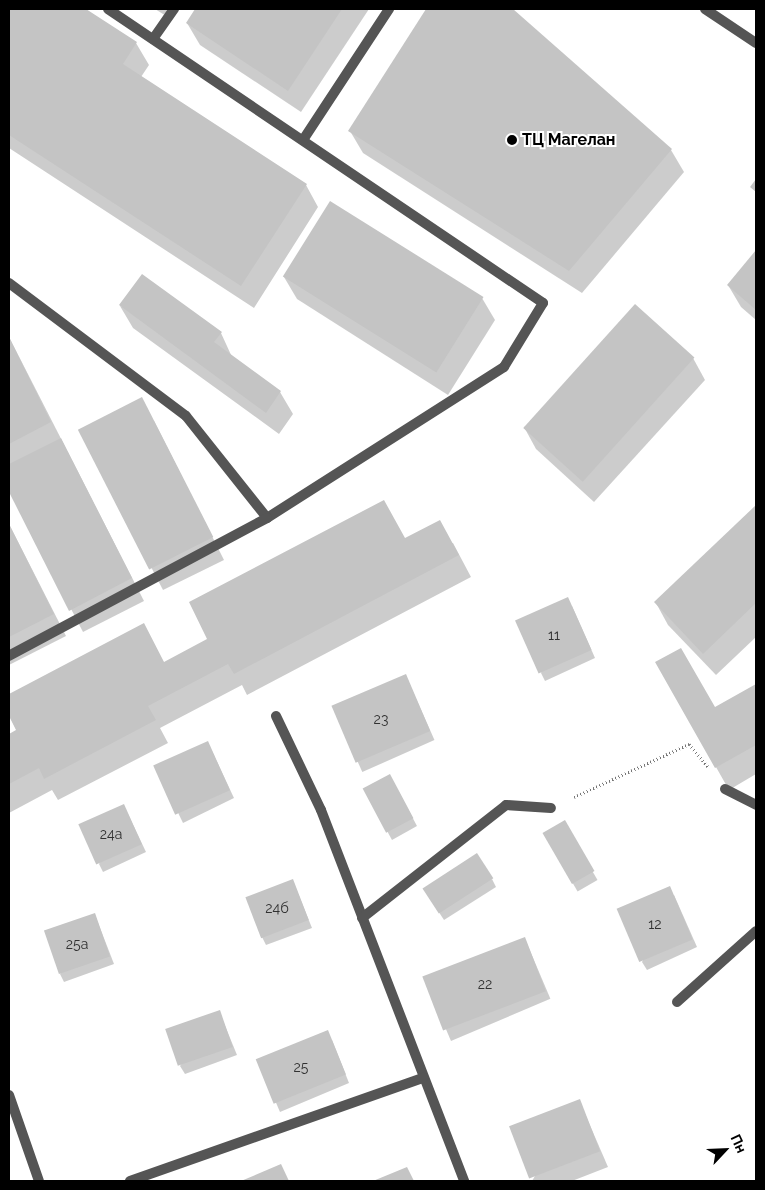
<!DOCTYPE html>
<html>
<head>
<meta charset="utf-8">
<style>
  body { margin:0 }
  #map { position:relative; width:765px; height:1190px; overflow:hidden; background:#fff; font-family:Raleway,sans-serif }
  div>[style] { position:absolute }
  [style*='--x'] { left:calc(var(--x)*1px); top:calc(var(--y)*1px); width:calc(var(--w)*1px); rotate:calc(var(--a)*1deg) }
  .shadow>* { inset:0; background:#0003; transform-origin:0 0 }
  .building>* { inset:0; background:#c4c4c4; transform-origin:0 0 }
  .path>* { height:3px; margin-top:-1.5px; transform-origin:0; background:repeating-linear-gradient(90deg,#777 0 1px,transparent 0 3.5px) }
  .lane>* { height:10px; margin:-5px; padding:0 5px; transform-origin:5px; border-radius:5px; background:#555 }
  .dots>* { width:14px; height:14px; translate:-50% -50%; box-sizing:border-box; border:2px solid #fff; border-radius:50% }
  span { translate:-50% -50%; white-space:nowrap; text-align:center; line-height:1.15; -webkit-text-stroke:4px #fff; paint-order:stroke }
  .number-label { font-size:14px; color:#313131 }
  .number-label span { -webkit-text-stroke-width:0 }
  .poi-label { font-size:16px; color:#000; font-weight:700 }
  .left { translate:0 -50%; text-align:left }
  .frame { position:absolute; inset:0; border:10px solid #000; pointer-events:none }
  .north { position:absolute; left:700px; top:1125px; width:50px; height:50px; -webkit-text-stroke:4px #fff; paint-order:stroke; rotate:65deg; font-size:14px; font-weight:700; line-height:20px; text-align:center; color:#000 }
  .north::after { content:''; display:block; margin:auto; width:18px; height:22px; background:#000; clip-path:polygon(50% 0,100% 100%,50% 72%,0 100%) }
</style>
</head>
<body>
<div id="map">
  <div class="shadow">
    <div style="clip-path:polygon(9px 9px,84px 9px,136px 43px,149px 65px,141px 77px,306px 185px,318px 207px,254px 308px,9px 148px)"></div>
    <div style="clip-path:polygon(155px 9px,177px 9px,171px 19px)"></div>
    <div style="clip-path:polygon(196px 9px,369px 9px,301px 112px,200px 45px,187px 23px)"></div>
    <div style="clip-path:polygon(428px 9px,512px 9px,671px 150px,684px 172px,582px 293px,363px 153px,350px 131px)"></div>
    <div style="clip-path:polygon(756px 252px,756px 320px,741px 307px,728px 285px)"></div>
    <div style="clip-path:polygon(284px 277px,482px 298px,495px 320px,448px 395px,297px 299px)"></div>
    <div style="clip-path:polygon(120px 306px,221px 333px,232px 357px,280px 392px,293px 414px,279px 434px,133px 328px)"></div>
    <div style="clip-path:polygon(9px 337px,144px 601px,83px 632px,9px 489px)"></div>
    <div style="clip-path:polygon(693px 358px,705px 380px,594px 502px,536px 449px,524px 427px)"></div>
    <div style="clip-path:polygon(154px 421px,224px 560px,163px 590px,80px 430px)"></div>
    <div style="clip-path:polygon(756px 506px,756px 637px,716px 675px,668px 625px,656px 603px)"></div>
    <div style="clip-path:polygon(9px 524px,66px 636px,9px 665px)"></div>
    <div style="clip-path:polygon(405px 539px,453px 543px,471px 577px,247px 695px,242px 685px,160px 728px,168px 743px,58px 800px,52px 790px,9px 813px,9px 735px,18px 730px,9px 713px,9px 695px,143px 625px,164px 663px)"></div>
    <div style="clip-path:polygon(572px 606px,595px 658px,545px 681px,541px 673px)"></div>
    <div style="clip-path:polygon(657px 663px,714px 709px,756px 685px,756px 774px,729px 790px)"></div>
    <div style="left:406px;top:676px;width:70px;height:79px;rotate:66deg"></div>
    <div style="clip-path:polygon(212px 751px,234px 798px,183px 823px,156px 767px)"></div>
    <div style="clip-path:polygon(394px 783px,417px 826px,392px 840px,364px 789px)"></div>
    <div style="clip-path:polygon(128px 814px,146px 852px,103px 872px,99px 864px)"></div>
    <div style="left:564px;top:822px;width:67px;height:23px;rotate:60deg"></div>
    <div style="clip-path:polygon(492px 879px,496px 887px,444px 920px,429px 897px)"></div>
    <div style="clip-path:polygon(293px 881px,312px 928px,266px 945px,262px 937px)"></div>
    <div style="clip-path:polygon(674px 895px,697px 947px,647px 970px,642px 962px)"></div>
    <div style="clip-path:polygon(95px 915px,114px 964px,64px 982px,60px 974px)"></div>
    <div style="left:525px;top:939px;width:65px;height:108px;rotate:67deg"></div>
    <div style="clip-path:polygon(219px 1011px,237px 1055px,185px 1074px,180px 1066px)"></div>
    <div style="clip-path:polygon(332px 1040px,349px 1083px,280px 1112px,258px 1061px)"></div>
    <div style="clip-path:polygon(579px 1100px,608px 1167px,572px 1181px,532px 1181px)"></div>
  </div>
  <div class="building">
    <div style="clip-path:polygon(9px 9px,86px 9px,137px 42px,123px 64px,307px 184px,241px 286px,9px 135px)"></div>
    <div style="clip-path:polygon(195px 9px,342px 9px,288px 91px,186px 23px)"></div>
    <div style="clip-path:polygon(426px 9px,513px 9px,672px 149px,569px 271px,348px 131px)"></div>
    <div style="clip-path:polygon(756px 179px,756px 192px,750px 187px)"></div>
    <div style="left:330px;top:201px;width:181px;height:89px;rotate:32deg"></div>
    <div style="clip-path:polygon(756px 250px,756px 310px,727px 285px)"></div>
    <div style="clip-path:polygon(142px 274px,222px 332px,214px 342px,281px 391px,266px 413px,119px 305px)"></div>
    <div style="left:635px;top:304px;width:80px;height:167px;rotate:42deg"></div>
    <div style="clip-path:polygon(9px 337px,51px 422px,9px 444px)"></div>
    <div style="left:142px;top:397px;width:157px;height:72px;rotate:63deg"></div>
    <div style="clip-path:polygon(61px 438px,132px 578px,69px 611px,9px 492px,9px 464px)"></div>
    <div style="clip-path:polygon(384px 500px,405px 538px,440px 520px,459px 555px,234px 674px,228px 664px,148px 706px,156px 720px,44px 779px,39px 768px,9px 784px,9px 734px,16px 730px,9px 716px,9px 694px,144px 623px,164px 662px,207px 639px,189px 602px)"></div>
    <div style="clip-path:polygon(756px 505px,756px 603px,703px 654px,654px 602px)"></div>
    <div style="clip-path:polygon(9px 524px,54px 614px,9px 637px)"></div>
    <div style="left:568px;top:597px;width:58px;height:58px;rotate:66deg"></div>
    <div style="clip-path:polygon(681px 648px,715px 707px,756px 684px,756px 745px,715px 768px,655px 662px)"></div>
    <div style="left:406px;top:674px;width:62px;height:81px;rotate:67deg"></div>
    <div style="left:208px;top:741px;width:54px;height:60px;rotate:66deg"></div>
    <div style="left:390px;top:774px;width:50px;height:31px;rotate:62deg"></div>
    <div style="left:124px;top:804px;width:44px;height:50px;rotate:66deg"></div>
    <div style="left:565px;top:820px;width:59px;height:26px;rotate:60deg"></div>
    <div style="left:477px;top:853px;width:30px;height:65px;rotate:57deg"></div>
    <div style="left:293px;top:879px;width:44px;height:51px;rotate:69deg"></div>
    <div style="left:670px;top:886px;width:58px;height:58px;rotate:67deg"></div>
    <div style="left:95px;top:913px;width:46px;height:54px;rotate:71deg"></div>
    <div style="left:525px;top:937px;width:58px;height:110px;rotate:69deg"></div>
    <div style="left:220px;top:1010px;width:39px;height:58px;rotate:71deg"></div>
    <div style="left:328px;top:1030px;width:48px;height:78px;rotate:68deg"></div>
    <div style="left:580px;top:1099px;width:56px;height:76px;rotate:69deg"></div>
    <div style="clip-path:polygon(281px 1164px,289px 1181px,241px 1181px)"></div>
    <div style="clip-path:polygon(407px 1167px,414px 1181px,373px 1181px)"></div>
  </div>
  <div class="path">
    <div style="--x:574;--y:797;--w:127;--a:-24.7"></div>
    <div style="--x:689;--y:744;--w:31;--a:50"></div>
  </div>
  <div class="lane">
    <div style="--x:108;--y:9;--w:525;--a:34.05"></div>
    <div style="--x:543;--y:303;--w:75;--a:121.4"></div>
    <div style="--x:504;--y:367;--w:281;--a:147.5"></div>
    <div style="--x:705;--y:9;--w:61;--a:33.7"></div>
    <div style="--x:153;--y:39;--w:37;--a:-55"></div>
    <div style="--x:303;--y:140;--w:157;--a:-56.7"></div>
    <div style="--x:9;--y:283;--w:221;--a:36.9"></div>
    <div style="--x:186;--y:416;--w:130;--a:51.5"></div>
    <div style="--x:267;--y:518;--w:293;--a:151.9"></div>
    <div style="--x:276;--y:716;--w:104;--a:64.4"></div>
    <div style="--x:321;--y:810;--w:398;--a:68.9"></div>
    <div style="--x:725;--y:789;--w:35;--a:27"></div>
    <div style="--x:362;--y:918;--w:183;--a:-38.1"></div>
    <div style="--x:506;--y:805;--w:45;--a:3.8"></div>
    <div style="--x:677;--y:1002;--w:106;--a:-41.9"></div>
    <div style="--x:9;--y:1095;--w:91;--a:70.8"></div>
    <div style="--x:130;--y:1181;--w:311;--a:-19.4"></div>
  </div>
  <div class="dots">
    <div style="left:512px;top:140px;background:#000"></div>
  </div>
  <div class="number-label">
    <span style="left:554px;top:635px">11</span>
    <span style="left:381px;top:719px">23</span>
    <span style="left:111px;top:834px">24а</span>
    <span style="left:277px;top:908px">24б</span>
    <span style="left:655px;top:924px">12</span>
    <span style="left:77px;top:944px">25а</span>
    <span style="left:485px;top:984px">22</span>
    <span style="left:301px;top:1067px">25</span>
  </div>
  <div class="poi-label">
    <span class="left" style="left:522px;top:140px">ТЦ Магелан</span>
  </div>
  <div class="frame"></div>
  <div class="north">Пн</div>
</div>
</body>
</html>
